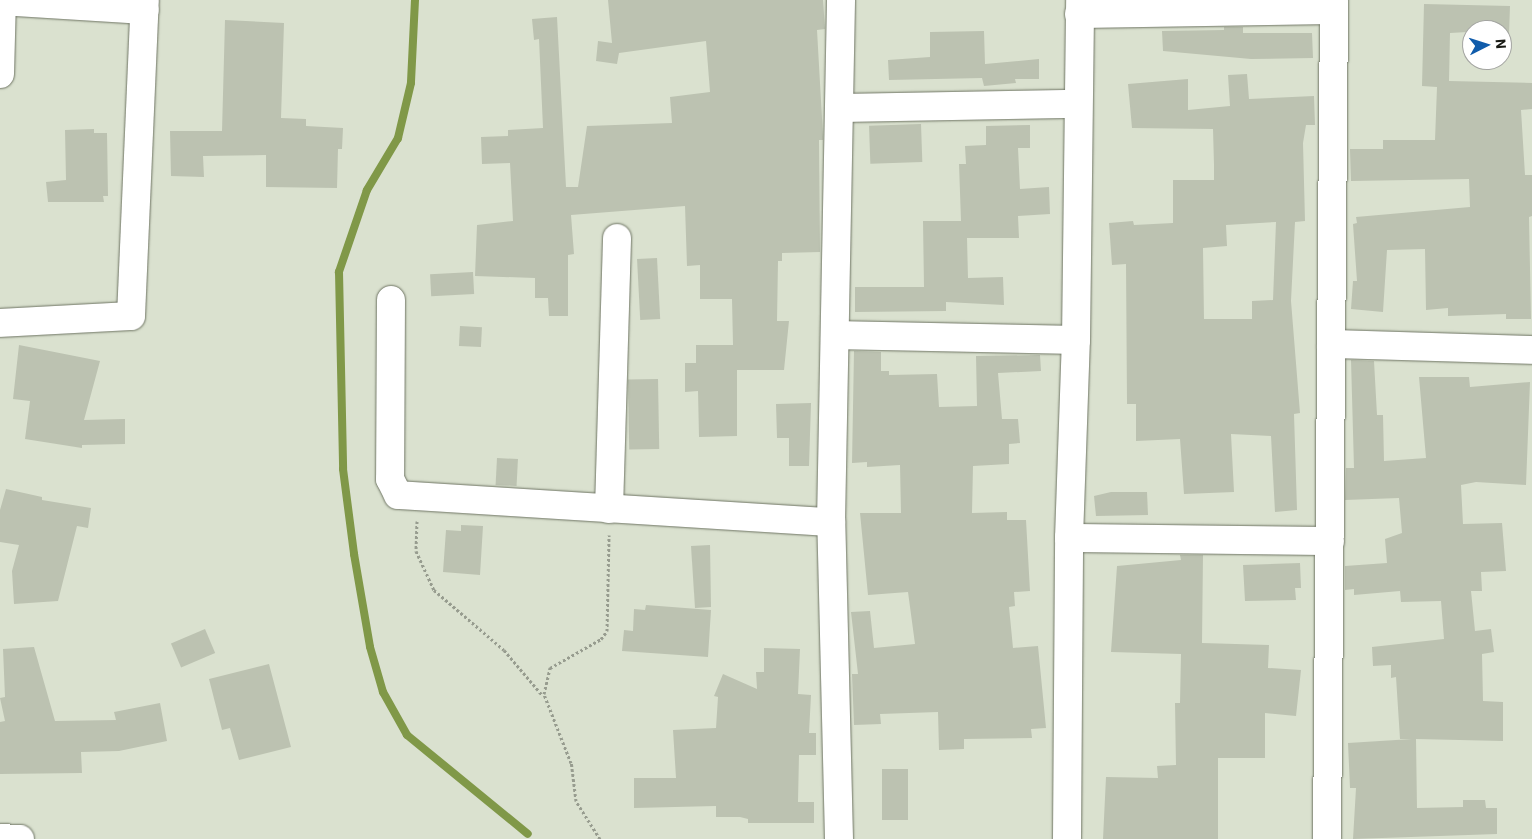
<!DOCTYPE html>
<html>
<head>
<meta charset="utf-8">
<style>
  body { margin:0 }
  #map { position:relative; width:1532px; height:839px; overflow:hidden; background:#dae1cf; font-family:"IBM Plex Sans",sans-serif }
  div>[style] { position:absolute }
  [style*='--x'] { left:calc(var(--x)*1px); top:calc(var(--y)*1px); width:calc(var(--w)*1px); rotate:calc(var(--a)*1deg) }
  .stream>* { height:8px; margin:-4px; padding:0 4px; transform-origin:4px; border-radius:4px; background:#809848 }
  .building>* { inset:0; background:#bcc2b1; transform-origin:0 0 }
  .path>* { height:3px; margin-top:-1.5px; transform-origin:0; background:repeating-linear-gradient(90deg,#979c8f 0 2.5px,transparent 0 5px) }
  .roads { filter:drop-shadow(0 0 1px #6f7564) drop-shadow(0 0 1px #6f7564) }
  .minor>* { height:28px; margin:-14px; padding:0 14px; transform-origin:14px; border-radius:14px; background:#fff }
  .major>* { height:28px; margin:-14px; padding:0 14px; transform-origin:14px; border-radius:14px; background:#fff }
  span { translate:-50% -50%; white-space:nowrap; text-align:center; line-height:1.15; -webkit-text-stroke:4.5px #fff; paint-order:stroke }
  .north { position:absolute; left:1462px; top:20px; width:50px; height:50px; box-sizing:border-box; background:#fff; border:1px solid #a3a4a1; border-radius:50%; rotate:85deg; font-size:14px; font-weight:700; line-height:20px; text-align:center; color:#191b15 }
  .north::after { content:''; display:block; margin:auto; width:18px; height:22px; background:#105cab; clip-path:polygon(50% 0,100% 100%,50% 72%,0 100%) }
</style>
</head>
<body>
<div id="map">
  <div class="stream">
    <div style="--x:415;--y:0;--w:83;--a:92.8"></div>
    <div style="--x:411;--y:83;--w:57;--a:103.3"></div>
    <div style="--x:398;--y:138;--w:61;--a:120.8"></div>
    <div style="--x:367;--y:190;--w:87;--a:108.9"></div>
    <div style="--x:339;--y:272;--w:197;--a:88.8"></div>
    <div style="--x:343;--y:469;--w:86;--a:82.6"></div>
    <div style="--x:354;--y:554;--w:94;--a:80.2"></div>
    <div style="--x:370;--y:647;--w:47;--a:73.9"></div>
    <div style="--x:383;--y:692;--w:49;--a:60.8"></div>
    <div style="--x:407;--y:735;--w:156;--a:39.3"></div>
  </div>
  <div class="building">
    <div style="clip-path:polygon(608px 0,823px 0,825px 29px,817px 30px,823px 136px,823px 140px,819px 140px,820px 252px,782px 253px,782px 261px,778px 261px,777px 321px,789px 321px,784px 370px,737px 370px,737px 436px,699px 437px,698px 391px,685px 392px,685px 363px,696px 363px,696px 345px,733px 345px,732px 299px,700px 299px,700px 265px,687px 266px,685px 206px,571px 215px,574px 254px,568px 255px,568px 316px,549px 316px,548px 298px,535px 298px,535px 278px,475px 276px,477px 225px,513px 221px,510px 163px,482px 164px,481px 137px,508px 136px,508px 130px,543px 128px,539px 39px,534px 40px,532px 19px,557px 17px,566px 187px,578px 187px,587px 126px,672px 123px,670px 97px,710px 92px,706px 41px,619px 53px,617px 64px,596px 61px,598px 41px,612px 43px)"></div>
    <div style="clip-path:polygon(1424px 4px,1510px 6px,1509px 35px,1502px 35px,1502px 30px,1450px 33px,1449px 81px,1532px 83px,1532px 109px,1521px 110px,1525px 175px,1532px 175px,1532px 216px,1529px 217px,1531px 319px,1506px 319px,1506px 314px,1448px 316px,1448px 308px,1426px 310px,1425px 249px,1387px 250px,1383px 312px,1351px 309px,1353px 281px,1357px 281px,1353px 224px,1357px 223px,1356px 217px,1470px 207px,1469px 179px,1351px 181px,1350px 149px,1383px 149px,1383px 140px,1435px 140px,1437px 87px,1422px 86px)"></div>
    <div style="clip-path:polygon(225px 20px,284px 23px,281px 118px,306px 119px,306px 126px,343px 128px,342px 149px,338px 149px,337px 188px,266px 187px,266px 155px,203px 156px,204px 177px,171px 176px,170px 131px,222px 131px)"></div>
    <div style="clip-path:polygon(1224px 27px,1243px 27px,1243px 33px,1312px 33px,1313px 58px,1251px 59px,1163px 51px,1162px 31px,1224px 30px)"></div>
    <div style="clip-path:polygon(984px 31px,985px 64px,1039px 59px,1039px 79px,1015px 79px,1016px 83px,984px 86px,982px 78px,889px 80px,888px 60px,930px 57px,930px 32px)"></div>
    <div style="clip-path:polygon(evenodd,1247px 74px,1249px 99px,1314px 96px,1315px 125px,1306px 125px,1303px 143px,1305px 221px,1295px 222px,1291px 301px,1300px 413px,1294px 414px,1297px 510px,1275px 512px,1271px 436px,1231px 434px,1234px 492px,1184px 494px,1180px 439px,1136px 441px,1136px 404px,1127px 404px,1126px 264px,1112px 265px,1109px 223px,1133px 221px,1134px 225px,1173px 223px,1173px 180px,1214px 180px,1214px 165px,1213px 129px,1132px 128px,1128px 84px,1188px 79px,1188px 110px,1230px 106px,1228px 75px,1247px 74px,1276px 222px,1273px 300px,1252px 301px,1252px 319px,1204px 319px,1203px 248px,1227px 246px,1226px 225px,1276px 222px)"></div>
    <div style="left:921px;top:124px;width:38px;height:52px;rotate:88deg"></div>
    <div style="clip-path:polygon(1030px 125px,1030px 148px,1018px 148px,1020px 189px,1049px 187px,1050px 214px,1018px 216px,1019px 238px,967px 238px,968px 278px,1003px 277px,1004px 305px,946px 302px,946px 311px,855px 312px,855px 287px,924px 287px,923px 221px,961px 221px,959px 164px,966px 164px,965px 146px,986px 145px,986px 126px)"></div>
    <div style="clip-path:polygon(94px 129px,94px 133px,107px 133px,108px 196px,103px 196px,104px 202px,48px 202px,46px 182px,66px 180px,65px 130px)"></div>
    <div style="left:657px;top:258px;width:61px;height:20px;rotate:87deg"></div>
    <div style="left:473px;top:272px;width:22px;height:43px;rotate:87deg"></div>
    <div style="left:460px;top:326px;width:22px;height:20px;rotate:3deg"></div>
    <div style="clip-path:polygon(19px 345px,100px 361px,84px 420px,125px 419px,125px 444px,82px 445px,82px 448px,25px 439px,30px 401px,13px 399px)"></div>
    <div style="clip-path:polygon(854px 351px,881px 352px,881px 371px,889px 371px,889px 375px,937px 374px,939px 407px,977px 406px,976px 356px,1040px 355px,1041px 371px,998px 373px,1002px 419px,1018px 419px,1020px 443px,1009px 444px,1009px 464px,973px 466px,972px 513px,1007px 512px,1007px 520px,1026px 520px,1030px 591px,1014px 592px,1015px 606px,1009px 607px,1013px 648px,1038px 646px,1046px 728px,1031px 729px,1032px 738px,964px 739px,964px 749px,939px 750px,938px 712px,880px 714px,881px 724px,854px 725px,852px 674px,858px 674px,851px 612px,870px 611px,874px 648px,915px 644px,908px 592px,868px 595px,860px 513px,901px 513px,900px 465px,867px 467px,867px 462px,852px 463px)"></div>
    <div style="clip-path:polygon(1351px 360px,1374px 361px,1377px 415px,1383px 415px,1384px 461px,1426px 458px,1419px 377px,1469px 377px,1470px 387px,1530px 382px,1526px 485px,1476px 482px,1461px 485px,1463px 524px,1502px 523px,1506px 571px,1481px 572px,1482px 591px,1471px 591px,1475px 631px,1491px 629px,1494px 652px,1482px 654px,1483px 701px,1503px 702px,1503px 741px,1416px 739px,1417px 808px,1463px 807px,1463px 800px,1485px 800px,1486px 808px,1497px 808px,1497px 834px,1353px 839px,1356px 788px,1350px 788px,1348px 743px,1412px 739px,1400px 739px,1396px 677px,1391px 678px,1391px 665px,1373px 666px,1372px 647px,1444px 639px,1441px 601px,1401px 602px,1400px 591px,1354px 595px,1354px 589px,1345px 590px,1345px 566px,1387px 563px,1385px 539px,1402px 533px,1399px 498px,1345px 500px,1346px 468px,1354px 468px)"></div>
    <div style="left:658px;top:379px;width:70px;height:30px;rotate:89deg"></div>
    <div style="clip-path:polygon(811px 403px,809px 466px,789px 466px,789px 438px,777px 438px,776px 404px)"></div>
    <div style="left:497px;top:458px;width:21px;height:27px;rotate:3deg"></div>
    <div style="clip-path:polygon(6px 489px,42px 497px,42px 500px,91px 508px,88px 528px,77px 526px,58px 601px,14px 604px,12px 571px,19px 545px,0 542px,0 510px)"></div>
    <div style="clip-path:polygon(1111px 492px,1147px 492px,1148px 515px,1096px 516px,1094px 496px)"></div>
    <div style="clip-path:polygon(461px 525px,483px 526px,480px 575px,443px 572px,446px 530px,461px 531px)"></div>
    <div style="clip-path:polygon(710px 545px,711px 607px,695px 608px,691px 546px)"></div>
    <div style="clip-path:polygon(1180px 555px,1203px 555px,1202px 643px,1269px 645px,1268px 668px,1301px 670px,1296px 716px,1265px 713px,1265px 758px,1218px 758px,1218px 839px,1103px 839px,1106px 777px,1158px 778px,1157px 766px,1176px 765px,1175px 703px,1180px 703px,1181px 654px,1111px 652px,1117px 566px,1181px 560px)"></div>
    <div style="clip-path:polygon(1300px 563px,1301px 588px,1295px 588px,1296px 600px,1245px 601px,1243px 565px)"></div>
    <div style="clip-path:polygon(646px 605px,711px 610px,708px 657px,622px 651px,624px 630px,633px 631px,634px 609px,645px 610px)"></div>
    <div style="left:205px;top:629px;width:26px;height:37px;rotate:67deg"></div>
    <div style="clip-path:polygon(34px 647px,55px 721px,116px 720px,114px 712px,160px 703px,167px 741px,119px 751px,81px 752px,82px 773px,0 774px,0 722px,5px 721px,0 698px,5px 697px,3px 649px)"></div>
    <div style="clip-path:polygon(764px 648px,800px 649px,798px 694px,811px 695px,809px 733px,816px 733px,816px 755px,799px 755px,798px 802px,814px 802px,814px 823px,748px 823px,748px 819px,740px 817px,716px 817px,716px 806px,634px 808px,634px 778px,676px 778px,673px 730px,716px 728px,718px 697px,714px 696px,723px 674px,757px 689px,756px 672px,764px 672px)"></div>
    <div style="clip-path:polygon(269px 664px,291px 747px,239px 760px,230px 728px,222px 730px,209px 679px)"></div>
    <div style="left:882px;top:769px;width:26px;height:51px"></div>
  </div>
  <div class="path">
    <div style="--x:417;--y:521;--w:30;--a:92"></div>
    <div style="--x:416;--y:551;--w:43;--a:65.2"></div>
    <div style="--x:434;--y:590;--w:92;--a:40.6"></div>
    <div style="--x:504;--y:650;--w:60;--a:49.7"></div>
    <div style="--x:600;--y:839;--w:45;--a:-122.3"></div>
    <div style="--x:576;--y:801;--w:38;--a:-97"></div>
    <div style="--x:571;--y:763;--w:74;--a:-111.4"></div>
    <div style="--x:544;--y:694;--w:27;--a:-77"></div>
    <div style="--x:550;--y:668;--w:59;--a:-29.6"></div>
    <div style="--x:601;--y:639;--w:10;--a:-53"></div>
    <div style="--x:607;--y:631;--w:96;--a:-88.8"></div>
  </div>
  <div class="roads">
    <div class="minor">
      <div style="--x:0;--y:1;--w:145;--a:3.6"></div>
      <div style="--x:1079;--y:14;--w:254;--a:-0.9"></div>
      <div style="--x:0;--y:74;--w:74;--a:-88.5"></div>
      <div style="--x:841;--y:108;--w:237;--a:-1"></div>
      <div style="--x:391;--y:300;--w:179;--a:90.3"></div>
      <div style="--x:390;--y:479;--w:18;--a:63"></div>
      <div style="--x:398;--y:495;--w:434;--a:3.6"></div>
      <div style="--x:0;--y:323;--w:131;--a:-3.1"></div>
      <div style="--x:131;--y:316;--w:316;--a:-87.5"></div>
      <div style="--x:835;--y:335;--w:241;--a:1.2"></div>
      <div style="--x:1331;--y:344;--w:201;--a:1.7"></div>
      <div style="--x:609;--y:509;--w:271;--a:-88.3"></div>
      <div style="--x:1069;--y:538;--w:261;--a:0.7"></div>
      <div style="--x:839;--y:839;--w:317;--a:-91.4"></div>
      <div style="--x:831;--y:522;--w:522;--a:-88.9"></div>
      <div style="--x:1067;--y:839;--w:301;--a:-89.6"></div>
      <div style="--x:1069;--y:538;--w:198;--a:-88"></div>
      <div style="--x:1076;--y:340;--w:340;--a:-89.3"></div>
      <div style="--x:1327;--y:839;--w:839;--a:-89.52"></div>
    </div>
    <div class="major">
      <div style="--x:0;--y:838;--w:20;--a:3"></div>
    </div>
  </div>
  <div class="north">N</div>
</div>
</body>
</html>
